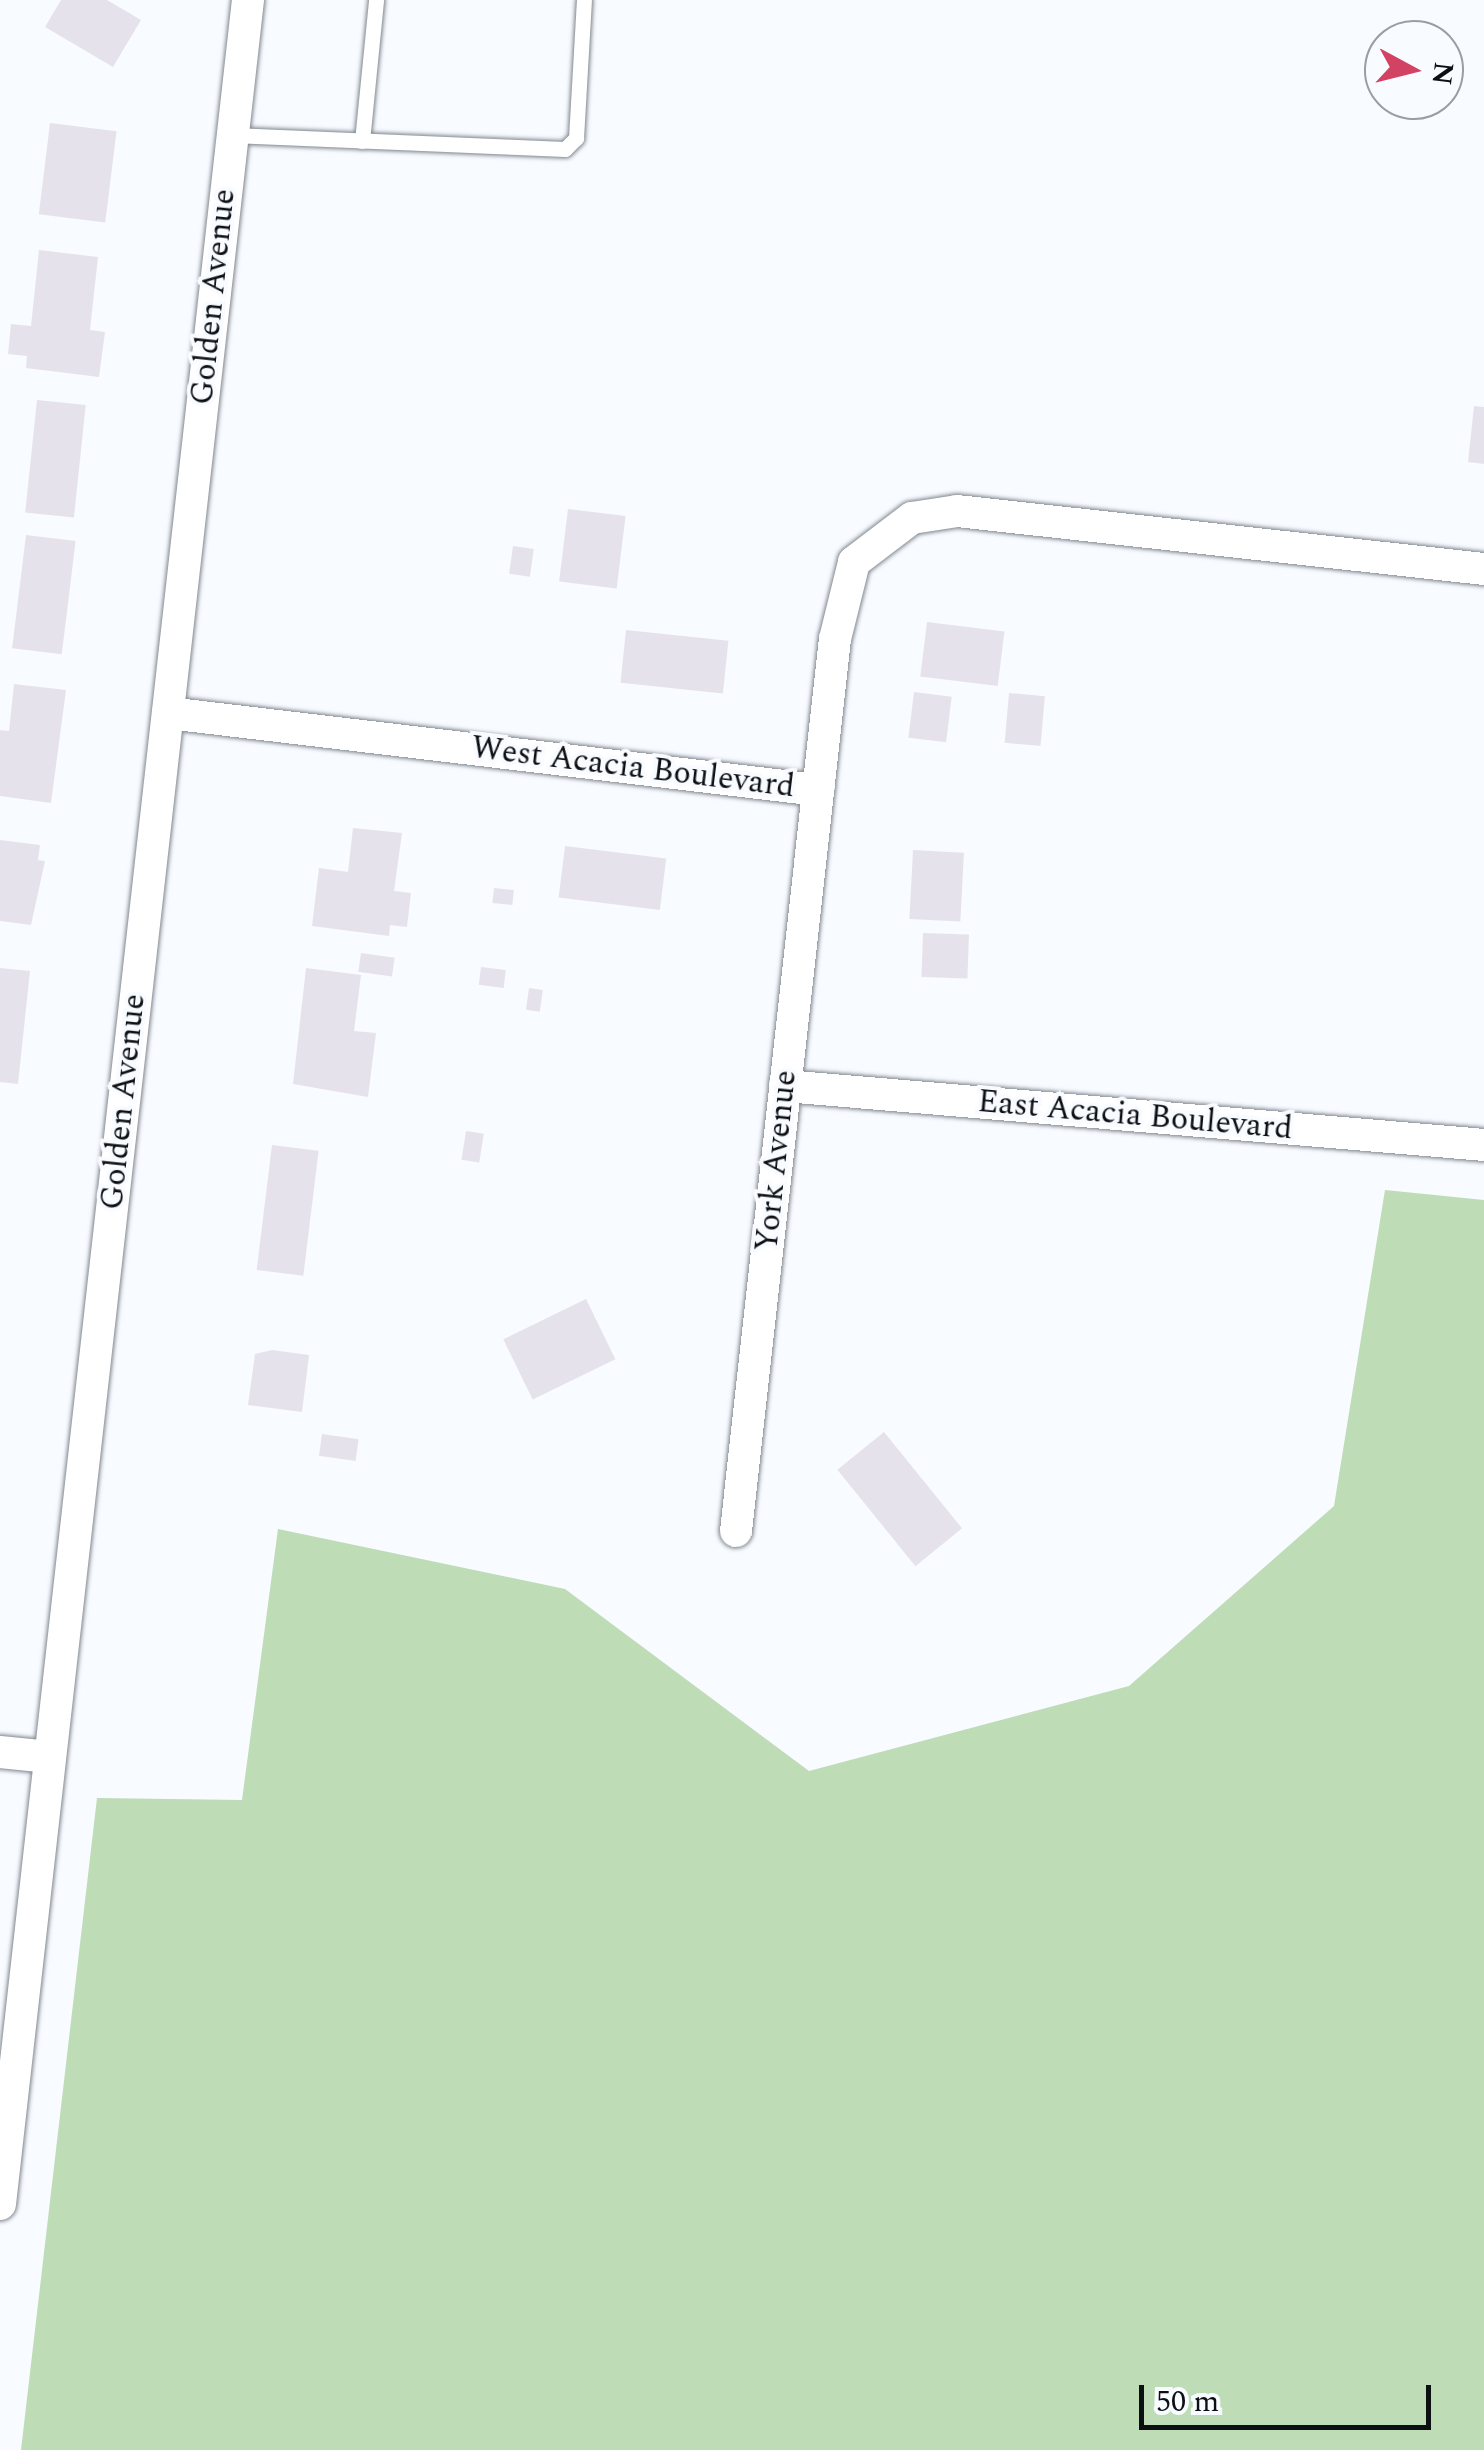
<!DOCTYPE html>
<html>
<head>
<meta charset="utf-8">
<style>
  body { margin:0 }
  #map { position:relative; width:1484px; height:2450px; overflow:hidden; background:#f8fbff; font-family:Spectral,serif }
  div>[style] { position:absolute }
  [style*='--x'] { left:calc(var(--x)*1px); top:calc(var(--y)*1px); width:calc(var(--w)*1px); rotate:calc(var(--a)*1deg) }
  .green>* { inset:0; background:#bedcb6 }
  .building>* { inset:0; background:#e6e2ec; transform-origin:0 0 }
  .roads { filter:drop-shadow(0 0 2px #808890) drop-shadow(0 0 2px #808890) }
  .lane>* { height:15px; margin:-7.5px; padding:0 7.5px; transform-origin:7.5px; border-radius:7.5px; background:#fff }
  .street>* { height:32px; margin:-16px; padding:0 16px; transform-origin:16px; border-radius:16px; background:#fff }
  span { translate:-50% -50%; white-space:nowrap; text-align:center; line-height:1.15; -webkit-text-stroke:8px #f8fbff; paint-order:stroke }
  .street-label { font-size:32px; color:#0d1013 }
  .north { position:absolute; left:1364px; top:20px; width:100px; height:100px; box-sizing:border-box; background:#f8fbff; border:2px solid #9a9da1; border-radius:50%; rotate:97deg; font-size:28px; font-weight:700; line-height:40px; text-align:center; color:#0d1013 }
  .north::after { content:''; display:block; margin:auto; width:35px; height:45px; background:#d14263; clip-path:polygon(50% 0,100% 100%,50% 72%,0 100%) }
  .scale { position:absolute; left:1139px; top:2385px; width:292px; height:45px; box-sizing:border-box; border:5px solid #0d1013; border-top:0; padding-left:12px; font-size:30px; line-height:35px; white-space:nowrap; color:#0d1013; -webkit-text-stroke:8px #f8fbff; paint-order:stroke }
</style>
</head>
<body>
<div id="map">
  <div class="green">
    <div style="clip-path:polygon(1385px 1190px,1484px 1200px,1484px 2450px,21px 2450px,97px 1798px,242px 1800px,278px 1529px,565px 1589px,809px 1771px,1129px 1686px,1334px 1506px)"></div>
  </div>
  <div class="building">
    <div style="clip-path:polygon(61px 0,107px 0,141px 20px,113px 67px,45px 27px)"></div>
    <div style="left:50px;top:123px;width:67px;height:92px;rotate:7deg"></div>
    <div style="clip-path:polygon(39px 250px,98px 257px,90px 330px,105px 332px,99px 377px,26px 368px,27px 356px,8px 354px,11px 324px,31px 326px)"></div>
    <div style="left:37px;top:400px;width:49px;height:113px;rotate:6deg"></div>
    <div style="clip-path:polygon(1474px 406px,1484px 407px,1484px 464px,1468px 462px)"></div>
    <div style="left:568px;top:509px;width:58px;height:73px;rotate:7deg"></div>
    <div style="left:26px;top:535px;width:50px;height:114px;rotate:7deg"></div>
    <div style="left:513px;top:546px;width:21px;height:28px;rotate:8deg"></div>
    <div style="left:927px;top:622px;width:78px;height:55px;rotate:7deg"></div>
    <div style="left:626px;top:630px;width:103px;height:53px;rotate:6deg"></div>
    <div style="clip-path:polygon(14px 684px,66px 690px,51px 803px,0 796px,0 730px,9px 731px)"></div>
    <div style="left:914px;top:692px;width:38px;height:46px;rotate:7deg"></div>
    <div style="left:1009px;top:693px;width:36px;height:50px;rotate:5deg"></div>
    <div style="clip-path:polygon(353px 828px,402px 833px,394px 891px,411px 893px,407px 927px,390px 925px,389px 936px,312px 926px,319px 868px,348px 872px)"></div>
    <div style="clip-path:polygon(0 840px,40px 845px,38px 860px,45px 861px,31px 925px,0 921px)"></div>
    <div style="left:565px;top:846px;width:102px;height:52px;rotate:7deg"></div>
    <div style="left:913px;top:850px;width:51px;height:69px;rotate:3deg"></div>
    <div style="left:494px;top:888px;width:20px;height:15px;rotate:6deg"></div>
    <div style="left:923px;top:933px;width:46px;height:44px;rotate:2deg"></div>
    <div style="left:361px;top:953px;width:34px;height:19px;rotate:8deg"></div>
    <div style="left:481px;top:967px;width:25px;height:18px;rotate:7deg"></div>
    <div style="clip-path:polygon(0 968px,30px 971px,18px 1084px,0 1082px)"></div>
    <div style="clip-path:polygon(306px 968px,361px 975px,354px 1031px,376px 1033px,368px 1097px,293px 1084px)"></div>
    <div style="left:529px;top:988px;width:14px;height:22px;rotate:8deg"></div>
    <div style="left:466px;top:1131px;width:18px;height:29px;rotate:9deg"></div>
    <div style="left:272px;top:1145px;width:47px;height:126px;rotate:7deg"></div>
    <div style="left:586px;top:1299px;width:67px;height:92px;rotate:64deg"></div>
    <div style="clip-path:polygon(272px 1350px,309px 1355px,302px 1412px,248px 1405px,255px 1354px)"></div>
    <div style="left:884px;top:1432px;width:124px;height:60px;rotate:51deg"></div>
    <div style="left:322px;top:1434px;width:37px;height:22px;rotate:8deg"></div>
  </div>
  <div class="roads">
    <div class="lane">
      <div style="--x:232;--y:135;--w:333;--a:2.4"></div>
      <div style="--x:565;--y:149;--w:16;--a:-45"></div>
      <div style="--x:576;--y:138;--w:138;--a:-86.7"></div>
      <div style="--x:362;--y:141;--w:142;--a:-84.3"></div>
    </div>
    <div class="street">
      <div style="--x:168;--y:713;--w:655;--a:6.76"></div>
      <div style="--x:785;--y:1086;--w:701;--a:4.82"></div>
      <div style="--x:736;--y:1531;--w:897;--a:-83.67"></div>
      <div style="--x:835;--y:639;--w:79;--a:-76.1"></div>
      <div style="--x:854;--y:562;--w:73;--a:-37.2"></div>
      <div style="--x:912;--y:518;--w:46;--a:-8.8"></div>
      <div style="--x:957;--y:511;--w:530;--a:6.28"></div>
      <div style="--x:0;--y:1752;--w:50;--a:5.7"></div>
      <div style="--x:0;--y:2204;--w:2218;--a:-83.58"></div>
    </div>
  </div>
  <div class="street-label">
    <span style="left:214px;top:297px;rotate:-84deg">Golden Avenue</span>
    <span style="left:633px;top:768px;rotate:7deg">West Acacia Boulevard</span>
    <span style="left:124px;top:1102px;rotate:-84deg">Golden Avenue</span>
    <span style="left:1135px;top:1116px;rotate:5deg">East Acacia Boulevard</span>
    <span style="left:777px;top:1161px;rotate:-84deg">York Avenue</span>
  </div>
  <div class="north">N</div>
  <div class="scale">50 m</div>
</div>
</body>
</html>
